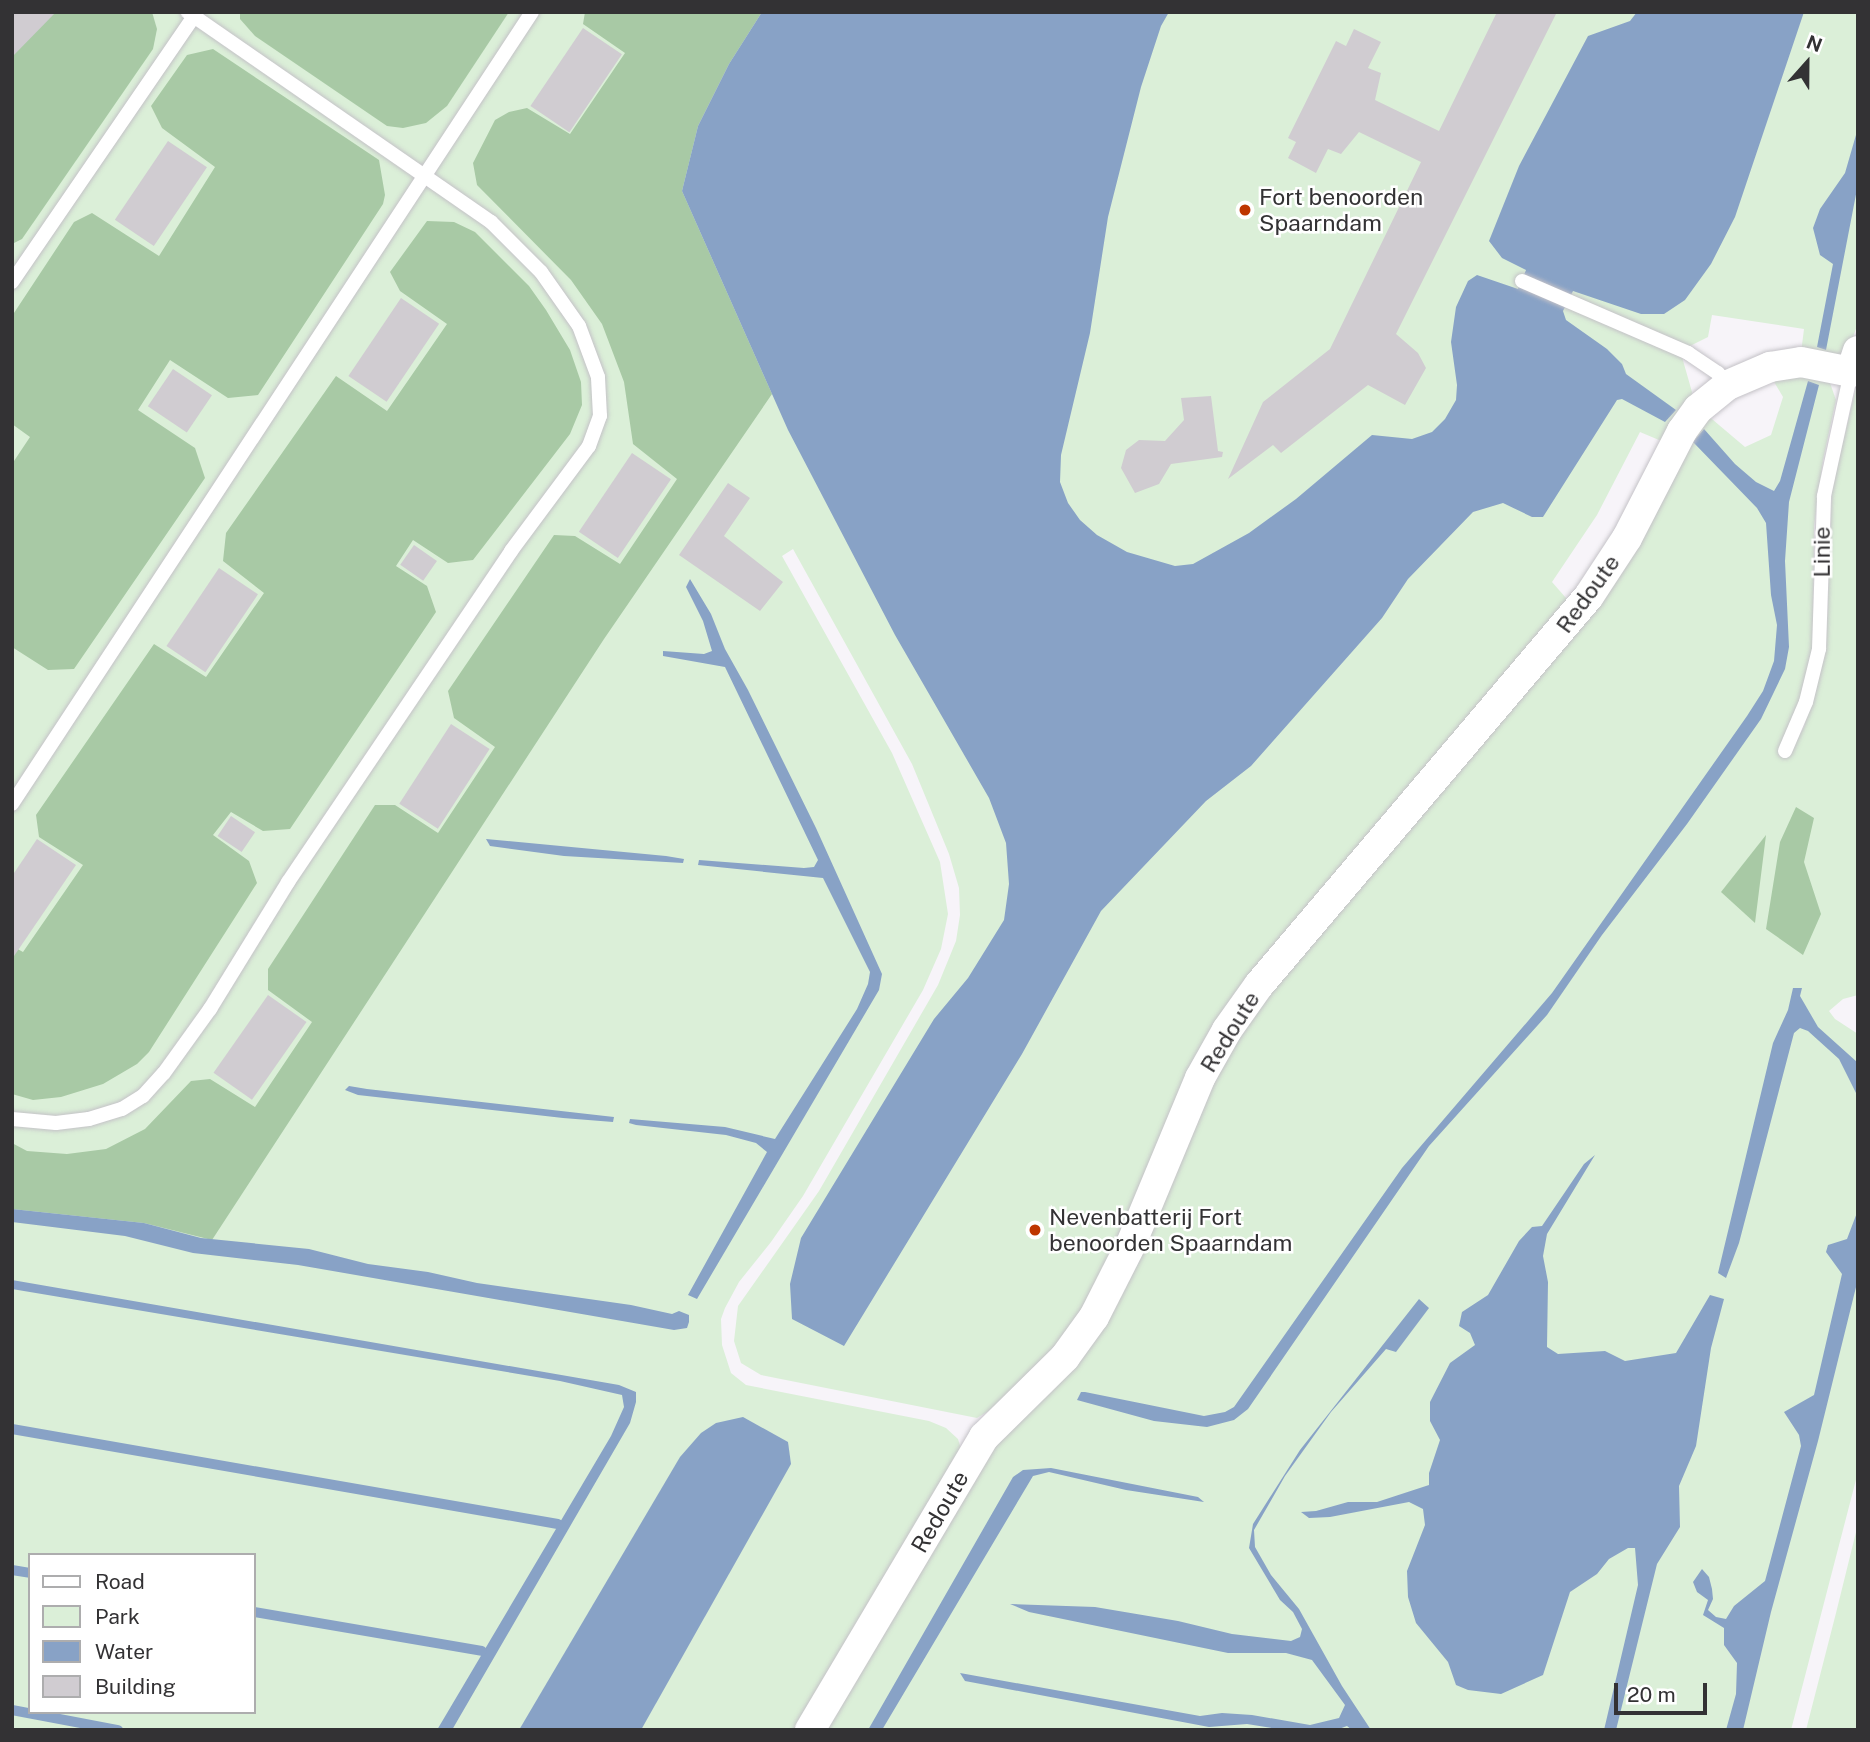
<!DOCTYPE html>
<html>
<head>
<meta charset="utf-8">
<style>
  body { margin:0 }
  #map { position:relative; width:1870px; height:1742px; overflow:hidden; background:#f7f4f9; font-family:"Public Sans",sans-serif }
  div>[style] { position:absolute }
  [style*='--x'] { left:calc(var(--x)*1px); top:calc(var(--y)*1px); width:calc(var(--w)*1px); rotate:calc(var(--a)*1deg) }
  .green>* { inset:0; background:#dbefd8 }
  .forest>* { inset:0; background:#a8c9a5 }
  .water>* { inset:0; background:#88a2c6 }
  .stream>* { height:10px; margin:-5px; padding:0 5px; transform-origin:5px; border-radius:5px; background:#88a2c6 }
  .building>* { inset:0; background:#d0ccd1; transform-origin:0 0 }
  .roads { filter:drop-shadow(0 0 2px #c4c2c7) drop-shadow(0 0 2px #c4c2c7) }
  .lane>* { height:14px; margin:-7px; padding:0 7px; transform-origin:7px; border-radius:7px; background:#fff }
  .street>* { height:30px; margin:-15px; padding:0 15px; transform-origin:15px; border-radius:15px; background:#fff }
  .dots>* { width:19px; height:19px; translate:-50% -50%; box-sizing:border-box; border:4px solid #fff; border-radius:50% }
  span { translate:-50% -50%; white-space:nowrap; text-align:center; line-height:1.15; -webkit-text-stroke:5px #fff; paint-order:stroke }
  .poi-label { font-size:23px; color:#333234 }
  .left { translate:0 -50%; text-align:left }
  .street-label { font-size:23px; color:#333234 }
  .frame { position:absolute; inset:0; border:14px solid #333234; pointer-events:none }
  .legend { position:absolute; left:28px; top:1553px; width:228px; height:161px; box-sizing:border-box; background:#fff; border:2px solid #adadae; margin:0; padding:9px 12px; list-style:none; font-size:21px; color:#333234 }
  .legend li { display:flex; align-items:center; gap:14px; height:35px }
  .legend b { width:35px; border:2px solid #adadae }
  .north { position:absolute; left:1772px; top:28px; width:70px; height:70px; -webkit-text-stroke:5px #fff; paint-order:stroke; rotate:21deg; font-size:19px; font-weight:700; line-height:28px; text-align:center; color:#333234 }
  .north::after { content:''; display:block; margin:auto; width:24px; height:32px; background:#333234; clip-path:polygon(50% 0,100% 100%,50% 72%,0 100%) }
  .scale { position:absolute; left:1614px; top:1683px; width:93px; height:32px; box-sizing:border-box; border:4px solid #333234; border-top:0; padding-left:9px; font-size:21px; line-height:24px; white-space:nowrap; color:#333234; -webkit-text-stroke:5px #fff; paint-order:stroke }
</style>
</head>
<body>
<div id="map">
  <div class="green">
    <div style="clip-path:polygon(evenodd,12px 12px,1858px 12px,1858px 323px,1851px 343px,1845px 352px,1835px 357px,1801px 353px,1804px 329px,1712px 315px,1708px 337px,1690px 346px,1682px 357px,1692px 392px,1691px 401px,1666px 443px,1640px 432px,1597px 515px,1552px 582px,1573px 606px,1256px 977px,1079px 1324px,1007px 1400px,977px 1418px,761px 1375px,741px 1363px,734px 1341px,738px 1306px,819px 1191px,938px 985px,956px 941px,960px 915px,959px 888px,949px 854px,912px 764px,793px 549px,782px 556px,892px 753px,940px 862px,948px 914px,941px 949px,923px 990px,803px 1196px,771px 1242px,739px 1282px,725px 1308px,721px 1319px,722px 1345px,731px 1373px,746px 1385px,929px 1421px,946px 1428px,958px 1439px,961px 1449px,801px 1730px,12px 1730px,12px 12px,30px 1555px,254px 1555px,254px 1712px,30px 1712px,30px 1555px)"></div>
    <div style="clip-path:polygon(1780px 372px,1829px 380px,1836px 400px,1823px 460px,1814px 526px,1813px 646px,1799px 703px,1780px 750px,1779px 755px,1784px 758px,1788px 756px,1804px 727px,1821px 666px,1827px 625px,1832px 487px,1858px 380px,1858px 995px,1843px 999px,1829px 1011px,1835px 1019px,1858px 1034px,1858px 1472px,1791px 1730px,820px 1730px,987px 1449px,1036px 1397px,1220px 1055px,1479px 737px,1706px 414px,1745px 447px,1771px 435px,1783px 397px,1770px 375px)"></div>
    <div style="clip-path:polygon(1858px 1524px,1858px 1730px,1806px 1730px,1836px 1613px)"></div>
  </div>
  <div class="forest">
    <div style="clip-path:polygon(12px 12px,152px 12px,157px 29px,153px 49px,22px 239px,12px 244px)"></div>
    <div style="clip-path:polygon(240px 12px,509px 12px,447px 106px,426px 123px,403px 128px,387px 126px,255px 36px,240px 19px)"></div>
    <div style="clip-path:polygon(585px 12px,762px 12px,729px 64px,698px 126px,682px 191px,772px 394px,604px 639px,212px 1240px,144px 1223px,12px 1209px,12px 1143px,27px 1151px,67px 1154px,106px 1149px,145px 1129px,191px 1081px,210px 1079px,255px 1107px,312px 1022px,268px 990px,268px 969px,375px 805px,395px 805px,438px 833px,495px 747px,454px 718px,448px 691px,554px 535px,575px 536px,620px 564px,677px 479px,633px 444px,624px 382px,602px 324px,571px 280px,477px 185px,473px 163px,495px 120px,509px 112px,527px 108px,570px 134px,625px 53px,583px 24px)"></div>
    <div style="clip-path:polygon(213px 49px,379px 160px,385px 195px,383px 204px,258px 395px,228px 398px,170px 360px,138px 410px,195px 448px,205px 478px,74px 669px,48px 670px,12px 647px,12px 464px,30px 437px,12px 424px,12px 316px,74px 222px,92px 213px,159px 256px,215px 167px,162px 128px,151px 106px,187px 55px)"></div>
    <div style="clip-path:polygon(427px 221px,454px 222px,475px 232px,529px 286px,546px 310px,570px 350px,581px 382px,582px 405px,570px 434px,473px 560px,448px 563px,413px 540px,396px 566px,427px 586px,436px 612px,290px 829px,263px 831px,231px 812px,213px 835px,249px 861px,257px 883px,149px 1052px,137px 1064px,103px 1084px,61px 1097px,33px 1100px,12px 1094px,12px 946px,23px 952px,83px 865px,39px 837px,36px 815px,154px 644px,206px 677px,264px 593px,223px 561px,226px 533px,336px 376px,387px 411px,447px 324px,400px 291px,390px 272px)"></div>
    <div style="clip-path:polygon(1796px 807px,1814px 818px,1804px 862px,1821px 914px,1803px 955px,1766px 929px,1780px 842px)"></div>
    <div style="clip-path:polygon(1766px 835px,1755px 923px,1721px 892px)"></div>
  </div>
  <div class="water">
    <div style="clip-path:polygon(762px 12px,1169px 12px,1161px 26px,1141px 87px,1108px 217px,1090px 333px,1061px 455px,1060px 482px,1068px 503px,1080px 520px,1097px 535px,1127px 552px,1175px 566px,1193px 564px,1249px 533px,1296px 499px,1372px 435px,1412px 439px,1432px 432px,1445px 419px,1456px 400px,1457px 385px,1451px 342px,1456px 307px,1468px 281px,1477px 275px,1518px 289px,1526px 270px,1502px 258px,1489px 241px,1519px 166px,1588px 36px,1630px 21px,1637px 12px,1804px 12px,1735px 217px,1711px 264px,1685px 300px,1664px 314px,1641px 314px,1573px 291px,1563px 311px,1566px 320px,1607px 349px,1622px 364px,1626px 374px,1676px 410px,1665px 422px,1622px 399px,1617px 400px,1543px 517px,1532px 517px,1503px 503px,1473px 512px,1408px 579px,1382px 618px,1251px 766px,1206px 801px,1101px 911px,1022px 1054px,844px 1346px,792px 1319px,790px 1284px,801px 1238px,934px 1019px,968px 978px,1004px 920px,1009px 884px,1006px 843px,989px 798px,895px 635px,788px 430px,682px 191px,698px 126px,729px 64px)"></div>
    <div style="clip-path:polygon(1858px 128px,1858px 184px,1826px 350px,1817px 347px,1833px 264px,1820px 255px,1813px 228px,1820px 209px,1845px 173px)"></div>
    <div style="clip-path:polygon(1808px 381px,1819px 385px,1789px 502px,1785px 561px,1789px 647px,1785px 669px,1761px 719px,1687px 824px,1602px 935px,1547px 1015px,1429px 1146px,1248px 1409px,1234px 1420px,1207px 1427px,1154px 1421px,1077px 1400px,1081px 1392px,1085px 1392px,1204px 1416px,1225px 1412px,1234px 1407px,1402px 1168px,1552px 993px,1747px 716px,1763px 691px,1774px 661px,1777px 625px,1771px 595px,1766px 523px,1757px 508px,1693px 442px,1704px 429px,1735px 464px,1756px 482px,1774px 491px,1780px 481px)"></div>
    <div style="clip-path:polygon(690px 579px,711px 614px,725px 649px,748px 690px,816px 828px,882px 974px,879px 990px,697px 1299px,688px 1295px,767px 1152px,756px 1143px,726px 1135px,636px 1125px,629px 1123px,630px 1119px,725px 1127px,775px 1139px,857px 1009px,868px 984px,870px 972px,823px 878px,698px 865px,699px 860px,804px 868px,814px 867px,818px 860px,725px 667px,663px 656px,663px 651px,704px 654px,712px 651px,703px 621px,686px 587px)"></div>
    <div style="clip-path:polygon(486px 839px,666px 856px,684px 859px,683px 863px,564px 856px,490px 846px)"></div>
    <div style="clip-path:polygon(1793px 988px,1802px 988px,1800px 996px,1818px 1027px,1857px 1062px,1858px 1097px,1839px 1059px,1808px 1031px,1800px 1028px,1794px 1033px,1739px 1243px,1726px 1278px,1718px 1273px,1773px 1043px,1788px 1010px)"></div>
    <div style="clip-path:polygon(349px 1086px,367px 1089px,614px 1117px,613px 1122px,563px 1118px,358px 1095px,345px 1090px)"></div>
    <div style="clip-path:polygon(1595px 1155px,1547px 1234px,1543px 1256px,1548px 1282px,1547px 1347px,1558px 1354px,1605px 1351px,1625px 1361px,1676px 1353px,1710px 1295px,1724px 1299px,1711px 1348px,1696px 1446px,1679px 1486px,1680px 1527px,1657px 1564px,1616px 1730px,1604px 1730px,1638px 1585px,1635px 1548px,1628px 1548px,1609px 1559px,1597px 1574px,1570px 1592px,1543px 1675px,1501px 1694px,1468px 1690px,1456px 1685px,1448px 1662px,1416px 1623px,1408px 1597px,1407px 1571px,1425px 1525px,1423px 1509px,1409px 1502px,1330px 1517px,1309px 1518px,1301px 1512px,1316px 1511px,1348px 1502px,1377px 1502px,1429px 1485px,1429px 1473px,1440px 1440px,1430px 1421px,1430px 1402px,1450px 1363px,1475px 1345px,1470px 1333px,1459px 1326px,1462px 1312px,1488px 1295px,1519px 1241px,1532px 1227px,1542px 1226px,1584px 1164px)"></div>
    <div style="clip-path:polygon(12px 1209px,144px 1223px,201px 1238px,309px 1249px,368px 1264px,428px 1272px,477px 1283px,631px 1305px,672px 1314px,679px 1311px,689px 1315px,689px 1322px,687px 1328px,674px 1330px,298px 1265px,193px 1253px,125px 1236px,12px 1222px)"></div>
    <div style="clip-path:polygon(1858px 1210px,1858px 1279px,1818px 1441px,1771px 1612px,1743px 1730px,1726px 1730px,1736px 1694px,1737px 1663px,1724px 1645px,1724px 1628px,1703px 1615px,1708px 1600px,1697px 1592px,1693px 1582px,1702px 1569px,1709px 1577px,1712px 1589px,1713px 1599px,1708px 1610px,1716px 1617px,1726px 1619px,1734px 1606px,1765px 1581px,1801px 1446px,1799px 1435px,1784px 1412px,1814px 1395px,1842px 1274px,1826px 1252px,1828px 1245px,1847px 1239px)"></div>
    <div style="clip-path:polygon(12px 1280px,619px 1385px,636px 1392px,636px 1402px,630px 1423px,452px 1730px,437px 1730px,611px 1436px,624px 1407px,622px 1395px,560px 1381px,12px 1289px)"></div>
    <div style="clip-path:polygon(1419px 1299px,1429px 1308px,1396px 1352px,1386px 1349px,1331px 1412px,1285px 1476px,1254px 1530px,1255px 1547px,1271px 1575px,1299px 1609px,1342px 1686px,1371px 1730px,1352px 1730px,1347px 1726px,1336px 1730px,1285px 1730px,1247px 1724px,1209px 1727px,965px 1681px,960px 1673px,1200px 1716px,1222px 1713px,1252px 1715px,1310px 1725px,1339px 1718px,1345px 1705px,1312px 1660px,1286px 1653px,1228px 1653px,1029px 1612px,1010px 1604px,1095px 1607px,1178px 1621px,1232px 1634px,1291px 1641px,1300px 1637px,1302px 1629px,1293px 1612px,1280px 1600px,1249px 1548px,1253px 1524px,1300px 1450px)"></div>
    <div style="clip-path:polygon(743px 1417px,788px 1442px,791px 1464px,641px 1730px,519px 1730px,680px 1457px,701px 1433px,716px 1423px)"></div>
    <div style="clip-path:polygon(1051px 1468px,1198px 1497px,1204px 1502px,1126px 1490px,1049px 1472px,1033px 1476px,882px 1730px,868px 1730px,1013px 1477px,1023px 1470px)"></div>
  </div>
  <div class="stream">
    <div style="--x:12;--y:1429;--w:554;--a:9.87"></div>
    <div style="--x:12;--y:1570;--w:18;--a:9"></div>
    <div style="--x:254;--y:1612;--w:231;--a:9.7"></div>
    <div style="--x:12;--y:1710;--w:108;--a:10.7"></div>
  </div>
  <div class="building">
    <div style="clip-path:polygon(12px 12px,56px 12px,12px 57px)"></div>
    <div style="clip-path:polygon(1497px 12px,1557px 12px,1396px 334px,1418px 353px,1426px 368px,1405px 405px,1368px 385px,1281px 453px,1273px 445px,1228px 479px,1263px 402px,1330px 349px,1421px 162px,1359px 132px,1341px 154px,1328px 149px,1316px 173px,1288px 158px,1296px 142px,1288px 138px,1336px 41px,1346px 46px,1354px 29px,1381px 42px,1368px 68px,1381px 73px,1375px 100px,1439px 131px)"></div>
    <div style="left:583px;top:28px;width:47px;height:94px;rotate:34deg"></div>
    <div style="left:168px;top:141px;width:47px;height:95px;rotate:34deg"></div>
    <div style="left:401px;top:298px;width:46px;height:94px;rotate:34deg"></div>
    <div style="left:173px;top:369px;width:47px;height:45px;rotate:34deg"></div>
    <div style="clip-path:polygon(1211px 396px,1218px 451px,1223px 452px,1222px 457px,1171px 464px,1159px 484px,1135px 493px,1121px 468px,1126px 450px,1139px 440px,1165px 441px,1184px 420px,1181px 398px)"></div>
    <div style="left:632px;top:453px;width:47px;height:95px;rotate:34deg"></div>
    <div style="clip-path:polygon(728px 483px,750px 498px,724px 536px,783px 582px,760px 611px,679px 555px)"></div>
    <div style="left:414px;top:545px;width:28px;height:24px;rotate:35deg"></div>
    <div style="left:219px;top:568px;width:47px;height:94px;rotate:34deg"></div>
    <div style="left:451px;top:724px;width:46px;height:95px;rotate:33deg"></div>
    <div style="left:231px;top:816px;width:29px;height:24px;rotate:34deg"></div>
    <div style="clip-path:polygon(37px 839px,76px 865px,12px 959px,12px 876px)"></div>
    <div style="left:268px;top:995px;width:47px;height:95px;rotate:35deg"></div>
  </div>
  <div class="roads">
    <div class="lane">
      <div style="--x:1522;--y:281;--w:181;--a:23.4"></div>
      <div style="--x:1688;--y:353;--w:36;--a:34"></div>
      <div style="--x:1718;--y:373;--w:16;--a:50"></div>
      <div style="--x:12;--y:282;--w:327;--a:-55.6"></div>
      <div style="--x:1785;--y:751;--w:53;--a:-66.8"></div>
      <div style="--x:1806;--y:702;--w:55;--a:-76.2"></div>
      <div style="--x:1819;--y:649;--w:153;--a:-88.1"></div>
      <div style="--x:1824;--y:496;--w:127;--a:-77.7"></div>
      <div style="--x:12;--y:804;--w:947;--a:-56.71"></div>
      <div style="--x:12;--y:1119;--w:44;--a:5.2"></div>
      <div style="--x:56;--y:1123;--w:33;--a:-7"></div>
      <div style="--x:89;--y:1119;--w:34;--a:-17"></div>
      <div style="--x:122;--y:1109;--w:25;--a:-32"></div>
      <div style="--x:143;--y:1096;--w:31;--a:-48"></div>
      <div style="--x:164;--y:1073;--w:79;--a:-54.3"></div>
      <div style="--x:210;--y:1009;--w:149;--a:-58.4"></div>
      <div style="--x:288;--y:882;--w:399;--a:-56"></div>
      <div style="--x:511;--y:551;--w:131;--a:-53.4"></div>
      <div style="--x:589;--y:446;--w:32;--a:-70"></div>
      <div style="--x:600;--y:416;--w:39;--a:-93"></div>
      <div style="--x:598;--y:377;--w:54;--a:-110.4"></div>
      <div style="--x:579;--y:326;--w:66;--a:-125.1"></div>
      <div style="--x:541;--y:272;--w:71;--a:-135"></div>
      <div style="--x:491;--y:222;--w:369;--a:-145.3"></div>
    </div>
    <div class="street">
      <div style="--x:810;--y:1730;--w:341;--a:-59.3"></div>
      <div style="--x:984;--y:1437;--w:114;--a:-44.6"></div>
      <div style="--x:1065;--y:1357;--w:49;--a:-54.1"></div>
      <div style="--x:1094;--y:1317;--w:82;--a:-63.1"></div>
      <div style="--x:1131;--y:1244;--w:180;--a:-67.4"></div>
      <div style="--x:1200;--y:1078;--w:55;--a:-60.6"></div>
      <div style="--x:1227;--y:1030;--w:55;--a:-54.6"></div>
      <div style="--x:1259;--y:985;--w:510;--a:-49.69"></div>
      <div style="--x:1589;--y:596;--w:69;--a:-56.8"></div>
      <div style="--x:1627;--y:538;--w:120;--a:-62.8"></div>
      <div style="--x:1682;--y:431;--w:27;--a:-54"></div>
      <div style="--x:1698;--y:409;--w:38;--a:-39"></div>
      <div style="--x:1728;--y:385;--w:46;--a:-23.2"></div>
      <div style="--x:1770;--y:367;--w:31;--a:-9"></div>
      <div style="--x:1801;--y:362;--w:51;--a:11.3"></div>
      <div style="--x:1851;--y:372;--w:22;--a:-72"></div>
    </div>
  </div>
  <div class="dots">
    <div style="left:1245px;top:210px;background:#be3600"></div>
    <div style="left:1035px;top:1230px;background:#be3600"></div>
  </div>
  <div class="poi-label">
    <span class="left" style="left:1259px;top:210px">Fort benoorden<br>Spaarndam</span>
    <span class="left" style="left:1049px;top:1230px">Nevenbatterij Fort<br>benoorden Spaarndam</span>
  </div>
  <div class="street-label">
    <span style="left:1822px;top:552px;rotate:-90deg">Linie</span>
    <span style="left:1588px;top:594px;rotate:-54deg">Redoute</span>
    <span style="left:1230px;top:1032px;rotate:-58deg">Redoute</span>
    <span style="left:940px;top:1512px;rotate:-60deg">Redoute</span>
  </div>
  <div class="frame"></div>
  <ul class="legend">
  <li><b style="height:9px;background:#fff"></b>Road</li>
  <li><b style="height:19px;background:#dbefd8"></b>Park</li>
  <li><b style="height:19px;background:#88a2c6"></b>Water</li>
  <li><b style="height:19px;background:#d0ccd1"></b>Building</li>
  </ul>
  <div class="north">N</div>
  <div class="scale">20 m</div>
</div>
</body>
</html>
